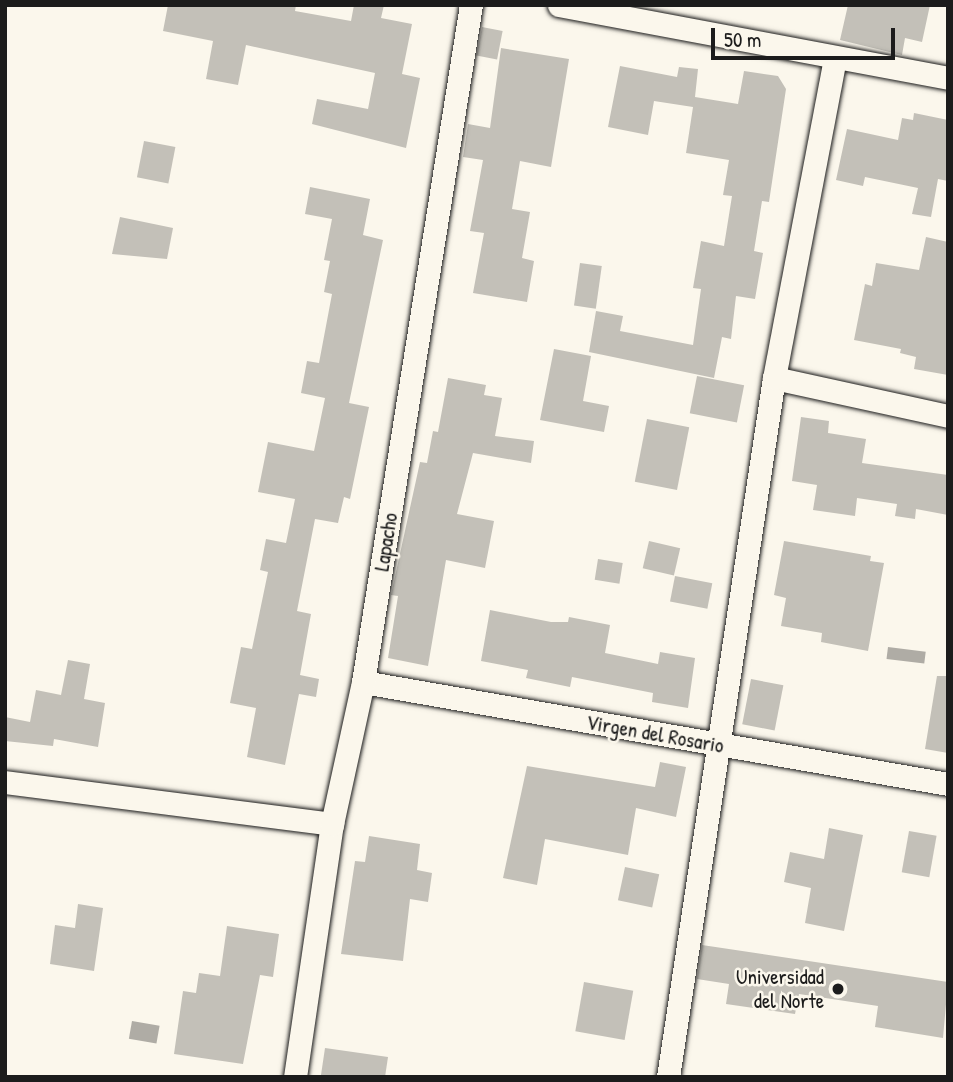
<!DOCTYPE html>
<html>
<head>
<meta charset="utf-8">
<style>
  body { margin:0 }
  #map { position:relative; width:953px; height:1082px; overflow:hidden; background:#fbf7ec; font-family:"Patrick Hand",sans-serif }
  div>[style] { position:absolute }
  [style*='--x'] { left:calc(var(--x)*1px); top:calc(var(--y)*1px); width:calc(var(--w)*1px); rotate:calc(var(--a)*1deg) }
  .water>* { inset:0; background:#afaca5; transform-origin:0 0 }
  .building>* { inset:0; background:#c3c0b8; transform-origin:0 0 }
  .roads { filter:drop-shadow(0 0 2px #1c1c1c) drop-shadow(0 0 2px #1c1c1c) }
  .minor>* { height:23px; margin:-11.5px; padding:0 11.5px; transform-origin:11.5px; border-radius:11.5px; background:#fbf7ec }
  .dots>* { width:19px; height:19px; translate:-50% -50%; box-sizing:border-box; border:4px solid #fbf7ec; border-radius:50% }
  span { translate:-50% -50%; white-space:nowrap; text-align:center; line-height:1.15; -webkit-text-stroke:5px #fbf7ec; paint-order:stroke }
  .street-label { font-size:21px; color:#1c1c1c }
  .poi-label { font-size:21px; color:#1c1c1c }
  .right { translate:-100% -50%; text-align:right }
  .frame { position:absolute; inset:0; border:7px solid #1c1c1c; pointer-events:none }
  .scale { position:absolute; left:711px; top:28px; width:184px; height:32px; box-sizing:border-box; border:4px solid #1c1c1c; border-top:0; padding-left:9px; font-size:21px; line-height:24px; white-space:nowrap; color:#1c1c1c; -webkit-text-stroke:5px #fbf7ec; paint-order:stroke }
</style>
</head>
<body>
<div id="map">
  <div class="water">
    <div style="left:888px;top:647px;width:38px;height:12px;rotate:7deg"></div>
    <div style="left:132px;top:1021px;width:28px;height:18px;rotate:10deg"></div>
  </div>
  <div class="building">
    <div style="clip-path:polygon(168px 5px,296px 5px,295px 11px,351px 21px,354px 5px,384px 5px,381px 18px,412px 24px,402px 74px,420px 78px,406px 148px,312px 124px,317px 99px,368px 109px,375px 73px,246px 45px,238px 85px,206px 79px,213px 41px,163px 31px)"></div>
    <div style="clip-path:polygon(848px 5px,930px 5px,922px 42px,905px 38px,902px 55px,840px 40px)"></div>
    <div style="left:482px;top:27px;width:21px;height:29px;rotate:11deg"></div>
    <div style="clip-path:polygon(501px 48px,569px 59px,551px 167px,520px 161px,512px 209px,530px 212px,522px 258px,534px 261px,527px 302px,473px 293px,484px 233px,470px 231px,483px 160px,463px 157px,468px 124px,490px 128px)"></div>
    <div style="clip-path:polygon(620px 66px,677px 77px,679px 67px,698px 69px,695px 97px,738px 104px,744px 71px,778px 76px,786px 89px,769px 202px,762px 201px,754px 251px,763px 253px,755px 299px,736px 296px,731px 339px,722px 337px,714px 378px,589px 352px,596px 311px,623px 316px,620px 331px,693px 345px,701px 289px,693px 288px,701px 241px,724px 246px,732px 196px,723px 195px,729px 160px,686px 153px,693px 107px,654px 101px,648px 135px,608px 127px)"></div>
    <div style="clip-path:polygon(914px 113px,948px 120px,948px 181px,938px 179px,931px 217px,912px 214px,918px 188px,865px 177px,863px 186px,836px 180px,847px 129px,898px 140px,902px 118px,913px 120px)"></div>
    <div style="left:144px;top:141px;width:32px;height:37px;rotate:11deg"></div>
    <div style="clip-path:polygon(310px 187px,370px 199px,363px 235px,383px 240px,349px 403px,369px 407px,350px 499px,344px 497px,338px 523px,315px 519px,297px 611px,311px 614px,300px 675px,319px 679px,316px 697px,299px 694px,285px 765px,247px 757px,256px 708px,230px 703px,241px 647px,252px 649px,268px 572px,260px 570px,266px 539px,286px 543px,295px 499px,258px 492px,268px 442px,314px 451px,325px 398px,301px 393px,307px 361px,319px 363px,332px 294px,324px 292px,330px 261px,324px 260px,332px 219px,305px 214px)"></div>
    <div style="clip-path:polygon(120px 217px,173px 228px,167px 259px,112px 254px)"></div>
    <div style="clip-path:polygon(926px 237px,948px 242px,948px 375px,914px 369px,916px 357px,900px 353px,901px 349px,854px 340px,865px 284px,872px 286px,876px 263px,919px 270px)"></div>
    <div style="left:580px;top:263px;width:22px;height:43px;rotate:8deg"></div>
    <div style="clip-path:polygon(554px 349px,591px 356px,583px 401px,609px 406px,604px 432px,540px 420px)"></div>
    <div style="left:697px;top:376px;width:48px;height:38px;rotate:11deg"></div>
    <div style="clip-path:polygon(448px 378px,486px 385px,484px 395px,502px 398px,495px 436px,534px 441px,531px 463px,473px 453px,457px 514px,494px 521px,485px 568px,446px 560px,428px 666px,388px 658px,398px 596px,391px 595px,420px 462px,427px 463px,433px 431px,438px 432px)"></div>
    <div style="clip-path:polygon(801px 417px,829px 421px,828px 433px,866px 439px,862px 463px,948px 475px,948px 515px,916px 509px,915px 519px,895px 516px,897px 504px,857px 498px,855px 516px,813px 510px,817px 485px,792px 481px)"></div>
    <div style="left:647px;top:419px;width:43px;height:64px;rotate:11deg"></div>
    <div style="left:649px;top:541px;width:32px;height:28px;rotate:13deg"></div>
    <div style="clip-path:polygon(784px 541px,871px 556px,870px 561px,884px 563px,868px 651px,821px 642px,822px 633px,781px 626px,786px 598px,774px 595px)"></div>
    <div style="left:598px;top:559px;width:25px;height:21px;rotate:9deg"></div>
    <div style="left:675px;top:576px;width:38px;height:26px;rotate:11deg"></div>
    <div style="clip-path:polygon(490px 610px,551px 622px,568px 622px,569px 617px,610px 625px,605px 653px,658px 664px,660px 652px,695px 658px,688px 708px,652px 702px,653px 693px,572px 677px,570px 687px,526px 678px,528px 670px,481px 661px)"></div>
    <div style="clip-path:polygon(68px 660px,90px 664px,84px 699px,105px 703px,98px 747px,54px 739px,53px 746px,5px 741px,5px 717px,30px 722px,36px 690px,61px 695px)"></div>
    <div style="clip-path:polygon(937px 676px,948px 676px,948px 753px,925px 749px)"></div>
    <div style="left:751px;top:679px;width:33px;height:46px;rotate:11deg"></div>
    <div style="clip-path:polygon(660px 762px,686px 767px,676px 817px,636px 808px,628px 855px,545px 839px,537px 885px,503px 878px,527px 766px,655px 787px)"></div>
    <div style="clip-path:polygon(829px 828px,863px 835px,844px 931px,805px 923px,811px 888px,784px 882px,790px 852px,824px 859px)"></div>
    <div style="left:909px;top:831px;width:28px;height:42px;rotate:10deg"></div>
    <div style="clip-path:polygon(369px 836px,420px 844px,417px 870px,432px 873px,428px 902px,410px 899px,403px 961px,341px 954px,355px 861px,365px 862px)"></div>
    <div style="left:625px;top:867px;width:35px;height:34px;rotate:12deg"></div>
    <div style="clip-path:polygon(78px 904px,103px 908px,94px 971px,50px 964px,55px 925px,75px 928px)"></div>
    <div style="clip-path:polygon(227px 926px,279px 934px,273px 977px,260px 975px,243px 1064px,174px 1054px,183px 991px,196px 993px,199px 973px,220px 976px)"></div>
    <div style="clip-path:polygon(702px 945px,948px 982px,943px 1038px,875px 1027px,878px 1006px,799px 994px,795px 1014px,726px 1004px,729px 984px,697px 979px)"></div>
    <div style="left:584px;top:982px;width:50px;height:50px;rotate:10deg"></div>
    <div style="clip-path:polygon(325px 1048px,388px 1057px,385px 1077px,321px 1075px)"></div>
  </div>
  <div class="roads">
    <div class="minor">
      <div style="--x:559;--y:5;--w:396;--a:10.6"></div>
      <div style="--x:774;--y:378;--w:178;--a:12.3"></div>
      <div style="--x:363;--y:682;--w:594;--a:9.89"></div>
      <div style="--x:5;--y:782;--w:330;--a:7.3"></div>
      <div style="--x:295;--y:1077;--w:256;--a:-81.7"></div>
      <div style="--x:332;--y:824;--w:145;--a:-77.7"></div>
      <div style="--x:363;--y:682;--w:686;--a:-80.94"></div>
      <div style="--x:668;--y:1077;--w:707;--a:-81.38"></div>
      <div style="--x:774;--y:378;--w:325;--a:-79.2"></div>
    </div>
  </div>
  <div class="dots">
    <div style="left:838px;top:989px;background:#1c1c1c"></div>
  </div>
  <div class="street-label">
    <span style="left:386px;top:542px;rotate:-81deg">Lapacho</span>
    <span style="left:655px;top:734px;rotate:10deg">Virgen del Rosario</span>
  </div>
  <div class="poi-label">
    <span class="right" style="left:824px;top:989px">Universidad<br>del Norte</span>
  </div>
  <div class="frame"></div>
  <div class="scale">50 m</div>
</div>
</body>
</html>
